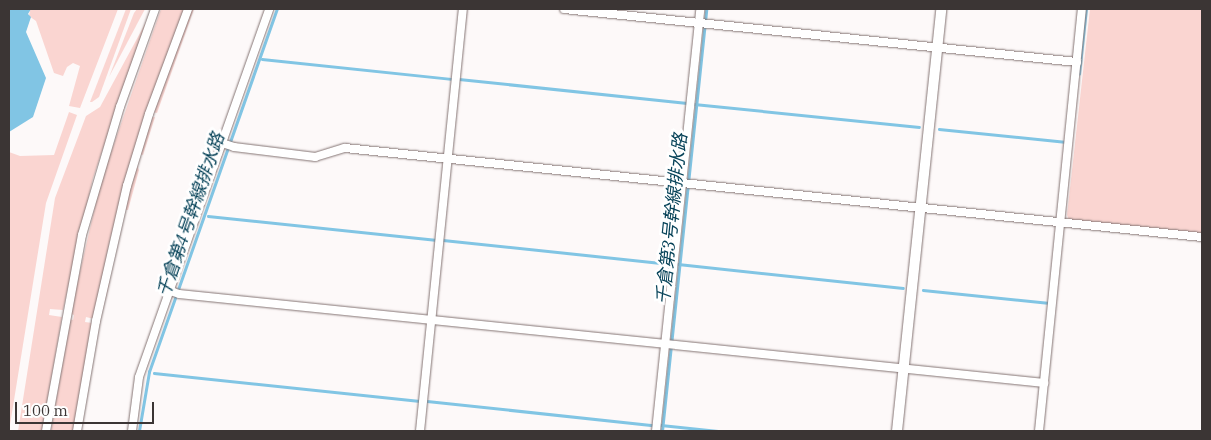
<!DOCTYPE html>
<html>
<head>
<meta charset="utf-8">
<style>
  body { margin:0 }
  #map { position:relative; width:1211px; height:440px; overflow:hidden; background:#fdf9f9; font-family:"IBM Plex Serif","Noto Sans JP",serif }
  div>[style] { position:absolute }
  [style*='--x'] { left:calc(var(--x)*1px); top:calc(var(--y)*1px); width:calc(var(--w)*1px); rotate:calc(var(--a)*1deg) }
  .green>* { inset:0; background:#fad5d1; transform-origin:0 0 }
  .water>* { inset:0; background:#81c5e4 }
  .stream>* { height:2.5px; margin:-1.25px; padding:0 1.25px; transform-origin:1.25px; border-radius:1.25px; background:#81c5e4 }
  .roads { filter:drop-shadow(0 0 1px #847473) drop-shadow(0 0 1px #847473) }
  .minor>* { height:8px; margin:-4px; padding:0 4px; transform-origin:4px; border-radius:4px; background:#fff }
  .tertiary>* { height:10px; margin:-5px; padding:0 5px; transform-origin:5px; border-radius:5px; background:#fff }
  span { translate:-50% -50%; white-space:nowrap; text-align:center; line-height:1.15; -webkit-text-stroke:5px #fff; paint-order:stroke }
  .water-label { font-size:18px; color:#064258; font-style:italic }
  .frame { position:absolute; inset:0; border:10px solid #3b3534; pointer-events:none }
  .scale { position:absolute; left:15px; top:402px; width:139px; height:22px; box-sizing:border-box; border:2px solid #3b3534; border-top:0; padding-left:6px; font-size:15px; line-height:18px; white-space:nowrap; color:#3b3534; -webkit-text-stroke:4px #fff; paint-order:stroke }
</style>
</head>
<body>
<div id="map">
  <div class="green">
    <div style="clip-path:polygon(30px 9px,118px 9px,80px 108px,69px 106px,80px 66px,73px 63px,67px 67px,63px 76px,54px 73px,36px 21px,29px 16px)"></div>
    <div style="clip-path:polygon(126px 9px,131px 9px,99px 97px,92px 102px,90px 102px)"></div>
    <div style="clip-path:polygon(137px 9px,145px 9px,109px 77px,134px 13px)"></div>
    <div style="clip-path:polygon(161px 9px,185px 9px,124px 185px,110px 240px,94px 319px,86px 317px,85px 322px,92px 323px,74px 431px,51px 431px,70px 319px,73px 320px,74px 315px,71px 314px,74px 297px,101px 181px)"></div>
    <div style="clip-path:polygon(191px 9px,194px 9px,157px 113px,153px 112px)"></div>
    <div style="clip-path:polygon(1090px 9px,1202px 9px,1202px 233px,1069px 220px,1067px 215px)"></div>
    <div style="clip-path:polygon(146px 22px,93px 178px,63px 310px,50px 309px,49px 315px,62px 317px,42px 431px,18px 431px,55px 198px,86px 116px,100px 107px)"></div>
    <div style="clip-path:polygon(69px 112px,77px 115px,46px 203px,9px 431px,9px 152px,20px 156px,54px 155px)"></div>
    <div style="clip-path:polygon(155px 117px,143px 155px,139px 154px,150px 118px)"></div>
    <div style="clip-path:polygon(137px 166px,139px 170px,128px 210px,126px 210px,124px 209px)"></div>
    <div style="left:106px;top:280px;width:4px;height:87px;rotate:14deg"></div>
  </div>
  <div class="water">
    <div style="clip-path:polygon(9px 9px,31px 9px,28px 14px,31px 17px,26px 32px,46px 78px,33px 117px,9px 132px)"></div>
  </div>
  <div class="stream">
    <div style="--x:262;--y:59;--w:192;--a:6"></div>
    <div style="--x:1079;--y:74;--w:65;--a:-83.9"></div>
    <div style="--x:459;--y:79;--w:229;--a:6"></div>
    <div style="--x:694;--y:104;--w:226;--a:5.8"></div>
    <div style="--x:939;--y:129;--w:128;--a:5.8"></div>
    <div style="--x:208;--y:216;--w:230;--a:6"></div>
    <div style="--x:443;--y:240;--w:228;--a:6"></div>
    <div style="--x:678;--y:264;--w:226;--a:6.1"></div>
    <div style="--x:923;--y:290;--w:127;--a:5.9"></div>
    <div style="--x:154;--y:373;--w:267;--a:6"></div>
    <div style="--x:427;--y:401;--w:227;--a:6.1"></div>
    <div style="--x:661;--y:425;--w:57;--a:6"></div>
    <div style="--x:139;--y:431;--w:60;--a:-80.4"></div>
    <div style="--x:149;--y:372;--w:385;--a:-70.6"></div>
    <div style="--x:662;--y:431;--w:424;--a:-84"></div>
  </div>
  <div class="roads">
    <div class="minor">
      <div style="--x:564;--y:9;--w:516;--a:5.9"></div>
      <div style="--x:222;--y:143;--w:13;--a:18"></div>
      <div style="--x:234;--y:147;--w:82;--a:7"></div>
      <div style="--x:315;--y:157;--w:31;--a:-17"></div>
      <div style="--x:345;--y:148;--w:862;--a:5.93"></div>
      <div style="--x:170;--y:291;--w:9;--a:18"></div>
      <div style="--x:179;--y:294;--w:870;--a:5.87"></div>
      <div style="--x:46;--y:431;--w:199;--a:-79.6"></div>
      <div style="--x:82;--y:235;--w:134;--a:-73.5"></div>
      <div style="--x:120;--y:107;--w:104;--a:-70.3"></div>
      <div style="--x:77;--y:431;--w:112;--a:-80.2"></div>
      <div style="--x:96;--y:321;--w:139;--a:-77.1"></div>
      <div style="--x:127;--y:186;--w:75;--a:-73"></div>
      <div style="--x:149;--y:114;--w:112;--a:-69.6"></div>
      <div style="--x:132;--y:431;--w:54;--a:-82.6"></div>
      <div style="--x:139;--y:377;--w:390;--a:-70.5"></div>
      <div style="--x:420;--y:431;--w:424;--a:-84.2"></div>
      <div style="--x:656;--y:431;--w:424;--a:-84"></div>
      <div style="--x:1039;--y:431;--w:424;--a:-84.2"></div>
    </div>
    <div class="tertiary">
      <div style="--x:897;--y:431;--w:424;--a:-84"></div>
    </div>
  </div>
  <div class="water-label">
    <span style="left:191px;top:215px;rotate:-71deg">千倉第4号幹線排水路</span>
    <span style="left:672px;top:219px;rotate:-84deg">千倉第3号幹線排水路</span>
  </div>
  <div class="frame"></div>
  <div class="scale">100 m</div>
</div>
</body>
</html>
